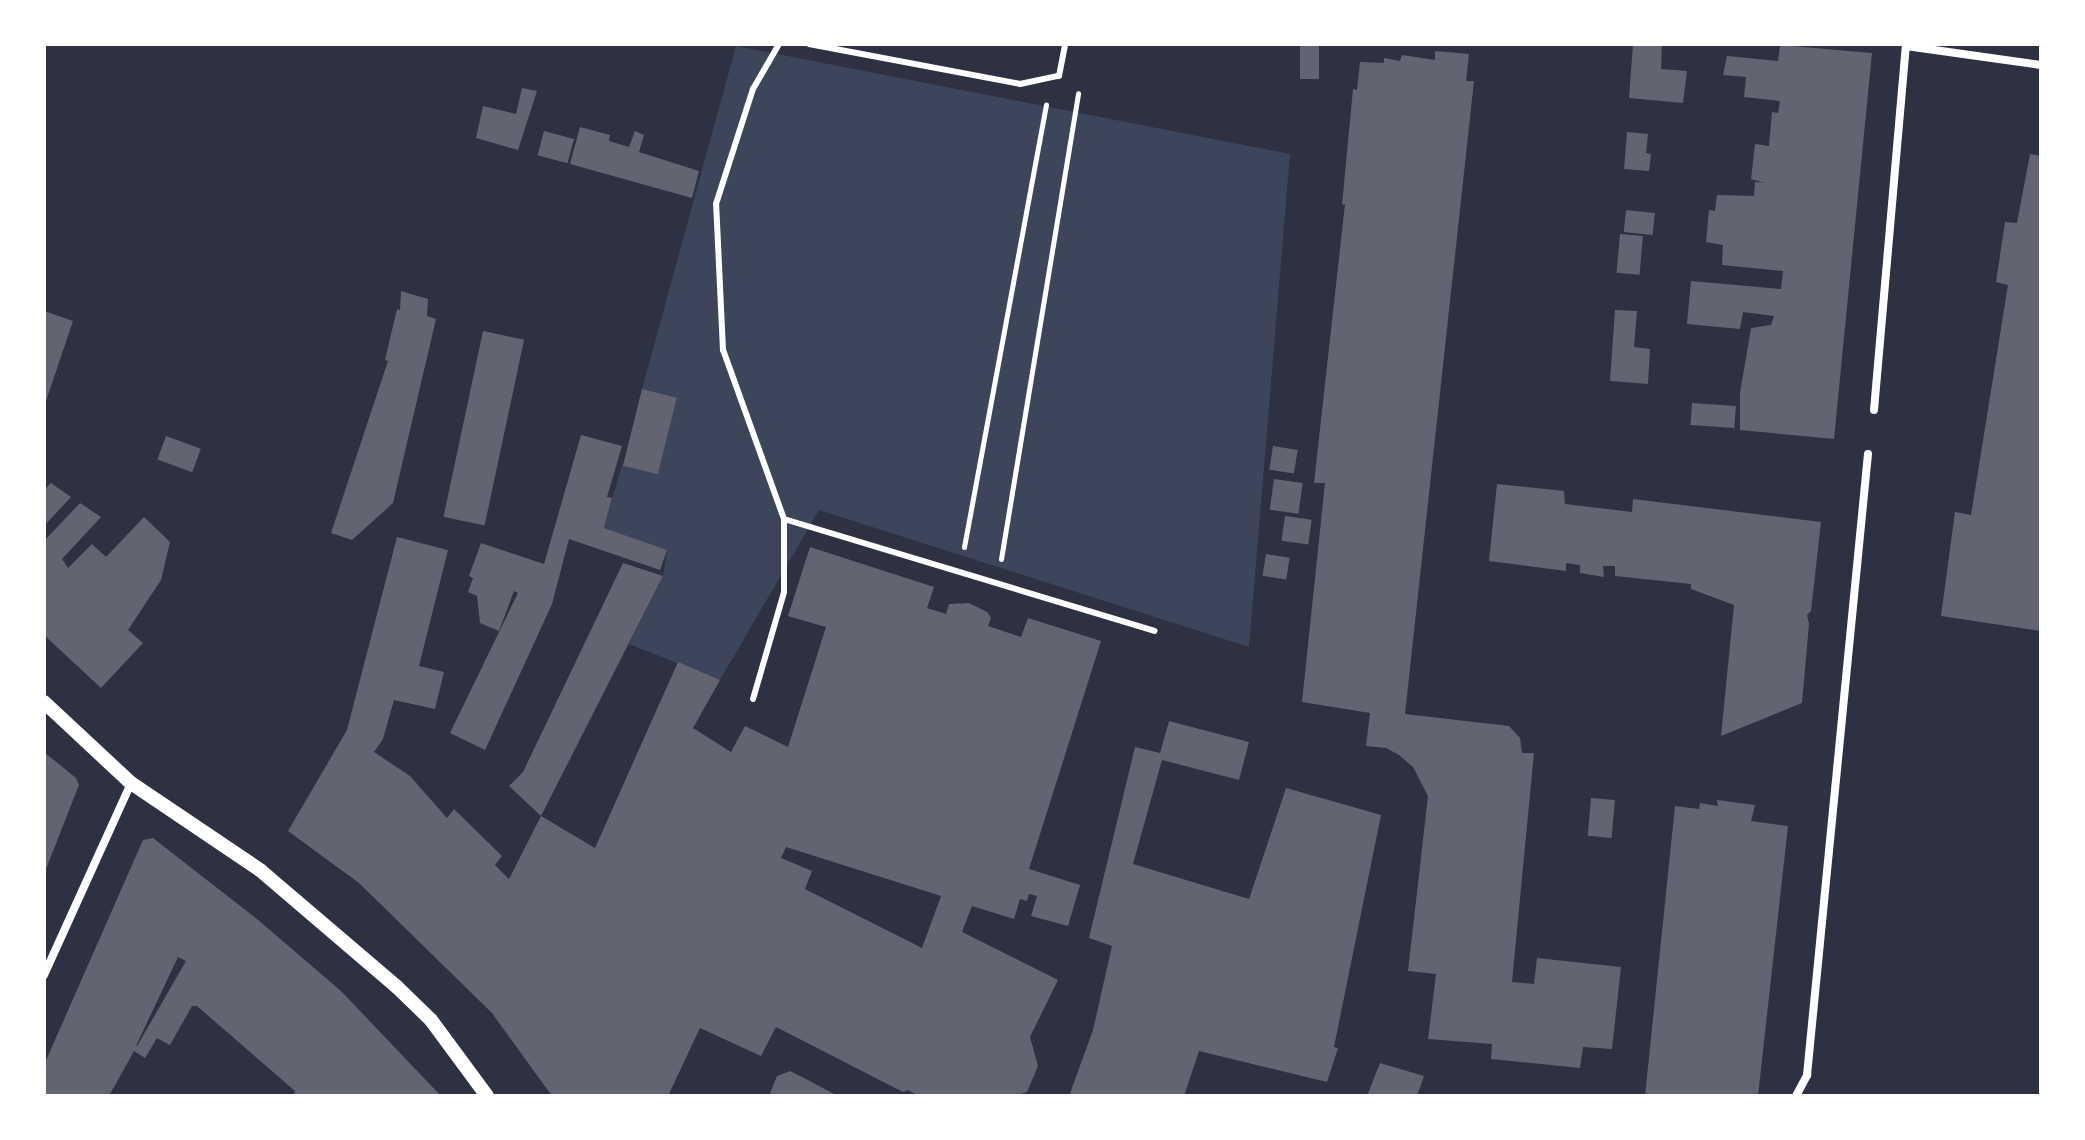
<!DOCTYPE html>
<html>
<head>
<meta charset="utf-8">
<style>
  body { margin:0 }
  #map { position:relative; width:2085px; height:1140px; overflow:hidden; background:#2d3142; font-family:Georgia,serif }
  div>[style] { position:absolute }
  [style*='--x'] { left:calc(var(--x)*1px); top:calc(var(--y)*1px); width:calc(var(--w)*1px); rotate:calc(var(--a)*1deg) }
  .green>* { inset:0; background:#3c4559 }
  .building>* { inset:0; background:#626471; transform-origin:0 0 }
  .path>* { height:5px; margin:-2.5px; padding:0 2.5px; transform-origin:2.5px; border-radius:2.5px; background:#fff }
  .service>* { height:6px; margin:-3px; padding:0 3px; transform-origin:3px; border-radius:3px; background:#fff }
  .minor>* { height:8px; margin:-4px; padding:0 4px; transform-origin:4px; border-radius:4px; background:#fff }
  .tertiary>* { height:14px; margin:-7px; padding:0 7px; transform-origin:7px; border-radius:7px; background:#fff }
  span { translate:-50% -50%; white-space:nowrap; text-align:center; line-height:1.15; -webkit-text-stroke:6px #fff; paint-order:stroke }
  .frame { position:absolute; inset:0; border:46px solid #fff; pointer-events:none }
</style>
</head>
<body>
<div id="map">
  <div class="green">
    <div style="clip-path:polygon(736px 46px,1290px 154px,1249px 647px,819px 510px,720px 680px,629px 644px,663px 576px,667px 551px,604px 528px,622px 465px,657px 474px,677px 398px,642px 389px)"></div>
  </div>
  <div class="building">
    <div style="left:1300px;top:44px;width:19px;height:35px"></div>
    <div style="clip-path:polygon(1633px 44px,1662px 44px,1661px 69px,1687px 71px,1683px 103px,1629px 98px)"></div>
    <div style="clip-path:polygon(1780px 45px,1872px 53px,1834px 439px,1740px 430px,1740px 393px,1751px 328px,1771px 325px,1774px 316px,1743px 312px,1740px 329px,1687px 324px,1691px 281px,1781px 289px,1783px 271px,1722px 265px,1723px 245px,1706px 242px,1709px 210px,1715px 211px,1717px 195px,1754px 196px,1755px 182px,1765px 183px,1751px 179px,1755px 144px,1769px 146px,1772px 112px,1778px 113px,1780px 101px,1744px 97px,1746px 77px,1723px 75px,1727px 56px,1778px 61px)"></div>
    <div style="clip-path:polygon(1435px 51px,1469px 54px,1466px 81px,1474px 81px,1405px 714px,1509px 726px,1520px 738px,1522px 753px,1534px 753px,1512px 982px,1534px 984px,1537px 958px,1621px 967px,1612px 1049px,1583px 1047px,1580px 1068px,1491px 1059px,1492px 1044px,1428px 1039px,1436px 974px,1408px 971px,1428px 796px,1413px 767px,1399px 755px,1386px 748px,1366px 746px,1370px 713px,1302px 702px,1325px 483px,1314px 483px,1345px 204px,1342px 205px,1353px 89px,1357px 90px,1360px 62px,1384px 63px,1384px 58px,1400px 61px,1402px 55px,1435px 60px)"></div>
    <div style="clip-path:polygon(522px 88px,537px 91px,518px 150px,476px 138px,483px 106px,516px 114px)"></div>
    <div style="clip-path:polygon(580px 127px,610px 135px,609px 141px,629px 147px,635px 131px,644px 135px,639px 152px,699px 171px,692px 198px,570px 164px)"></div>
    <div style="left:544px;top:131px;width:31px;height:25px;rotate:15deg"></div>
    <div style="clip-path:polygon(1627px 132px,1648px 134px,1646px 153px,1651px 154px,1649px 171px,1624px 169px)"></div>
    <div style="clip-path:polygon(2030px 154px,2041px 156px,2041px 631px,1941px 616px,1955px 512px,1971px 515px,2008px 285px,1996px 282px,2005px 222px,2017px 223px)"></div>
    <div style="left:1626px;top:210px;width:29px;height:22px;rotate:6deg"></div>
    <div style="left:1620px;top:234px;width:23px;height:39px;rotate:5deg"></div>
    <div style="clip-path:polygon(401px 291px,428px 299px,427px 316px,436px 319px,393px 503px,352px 540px,331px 533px,388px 361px,385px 360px,397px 309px,400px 310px)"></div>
    <div style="clip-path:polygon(1615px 310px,1637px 311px,1634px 347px,1650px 349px,1648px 384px,1610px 381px)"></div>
    <div style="clip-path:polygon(44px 311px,73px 321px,45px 404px,44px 404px)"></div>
    <div style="left:483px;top:331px;width:42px;height:190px;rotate:12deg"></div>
    <div style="left:642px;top:389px;width:36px;height:79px;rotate:14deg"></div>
    <div style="left:1692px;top:403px;width:44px;height:22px;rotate:4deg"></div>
    <div style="clip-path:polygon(581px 435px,622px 446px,607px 497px,612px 498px,604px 528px,667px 550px,660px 570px,569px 539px,552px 604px,485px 750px,450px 733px,518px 593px,514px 591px,499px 631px,480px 623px,477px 596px,468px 592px,473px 578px,469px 576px,481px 543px,544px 564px)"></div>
    <div style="left:166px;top:436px;width:37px;height:25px;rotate:20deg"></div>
    <div style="left:1273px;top:446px;width:25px;height:24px;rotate:9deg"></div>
    <div style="left:1274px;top:479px;width:29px;height:31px;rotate:8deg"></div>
    <div style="clip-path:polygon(51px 483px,71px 497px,44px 526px,44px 490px)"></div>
    <div style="clip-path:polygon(1497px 484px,1564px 491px,1565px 504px,1632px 512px,1633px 499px,1821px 522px,1811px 611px,1807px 615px,1809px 624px,1802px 703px,1721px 736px,1734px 605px,1691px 589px,1691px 584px,1615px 576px,1615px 566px,1603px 566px,1604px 577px,1580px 573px,1580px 565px,1566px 563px,1566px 571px,1489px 561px)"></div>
    <div style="clip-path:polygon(80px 503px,101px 517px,62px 559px,68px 568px,92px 544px,106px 557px,144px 517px,170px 542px,161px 580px,128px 630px,143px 643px,101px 688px,44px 635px,44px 541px)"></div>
    <div style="left:1285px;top:516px;width:27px;height:25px;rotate:8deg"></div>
    <div style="clip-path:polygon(evenodd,397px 537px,448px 550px,419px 666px,444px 672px,435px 709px,394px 700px,383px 739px,374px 752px,410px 776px,447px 818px,454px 809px,502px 856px,495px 865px,509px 879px,541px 816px,595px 848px,678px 662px,720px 680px,693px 728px,731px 752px,745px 726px,788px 747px,826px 627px,788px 616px,810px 547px,934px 587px,927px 608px,946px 614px,949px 604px,969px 603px,987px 612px,991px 618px,988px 626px,1021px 637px,1028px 618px,1101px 641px,1029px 869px,1080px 885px,1068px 926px,1031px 916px,1037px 896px,1029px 894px,1027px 901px,1020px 899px,1014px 919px,972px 906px,962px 932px,1058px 980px,1030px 1037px,1038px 1066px,1027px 1092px,1014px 1096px,919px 1096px,908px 1090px,903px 1092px,776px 1027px,761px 1056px,700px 1028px,668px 1096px,552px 1096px,492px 1013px,359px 883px,288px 831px,347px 730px,397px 537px,786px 847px,941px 896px,922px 948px,805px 889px,812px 871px,781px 858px,786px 847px)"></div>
    <div style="left:1266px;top:554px;width:24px;height:22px;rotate:9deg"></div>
    <div style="clip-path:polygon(623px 563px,663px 576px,541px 816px,509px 786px,523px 772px)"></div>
    <div style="clip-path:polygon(1169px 721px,1249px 742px,1239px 780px,1162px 760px,1133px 864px,1249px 899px,1286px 788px,1381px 815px,1334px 1047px,1338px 1048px,1327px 1082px,1199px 1051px,1184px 1096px,1069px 1096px,1093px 1030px,1112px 946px,1089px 938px,1135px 747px,1160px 753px)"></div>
    <div style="clip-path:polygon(44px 752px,76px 778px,79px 785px,44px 874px)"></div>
    <div style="left:1591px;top:798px;width:24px;height:38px;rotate:5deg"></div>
    <div style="clip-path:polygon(1717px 800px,1755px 805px,1751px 821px,1788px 826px,1758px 1096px,1645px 1096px,1675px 806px,1699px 809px,1700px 803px,1718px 806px)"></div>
    <div style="clip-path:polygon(evenodd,153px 838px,257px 919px,341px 991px,441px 1096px,293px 1096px,295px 1091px,197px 1006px,192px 1006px,170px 1045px,157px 1038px,145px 1058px,134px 1051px,109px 1096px,44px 1096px,44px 1065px,143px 840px,153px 838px,178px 957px,186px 961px,137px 1046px,136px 1046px,178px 957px)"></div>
    <div style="clip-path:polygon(1380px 1063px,1424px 1076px,1417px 1096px,1367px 1096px)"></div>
    <div style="clip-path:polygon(790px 1071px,804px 1078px,838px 1096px,769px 1096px,777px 1076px)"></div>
  </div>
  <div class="path">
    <div style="--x:964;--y:547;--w:450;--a:-79.5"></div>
    <div style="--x:1001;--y:559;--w:472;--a:-80.6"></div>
  </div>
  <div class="service">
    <div style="--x:809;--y:44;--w:215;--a:10.7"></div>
    <div style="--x:1020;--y:84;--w:40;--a:-12"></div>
    <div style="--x:1059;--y:76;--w:33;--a:-79"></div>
    <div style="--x:784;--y:519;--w:387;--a:16.8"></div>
    <div style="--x:753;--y:699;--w:111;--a:-73.8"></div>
    <div style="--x:784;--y:592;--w:73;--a:-90"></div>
    <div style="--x:784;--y:519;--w:180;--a:-109.8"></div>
    <div style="--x:723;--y:350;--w:146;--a:-92.7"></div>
    <div style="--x:716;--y:204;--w:121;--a:-72.2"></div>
    <div style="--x:753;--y:89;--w:52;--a:-60"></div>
  </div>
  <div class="minor">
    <div style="--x:1906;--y:46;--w:136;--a:8"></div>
    <div style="--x:1874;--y:410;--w:367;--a:-85"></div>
    <div style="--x:44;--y:975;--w:211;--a:-65.6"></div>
    <div style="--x:1796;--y:1096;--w:24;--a:-62"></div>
    <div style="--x:1807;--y:1075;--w:624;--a:-84.39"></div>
  </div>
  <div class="tertiary">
    <div style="--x:44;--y:702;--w:119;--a:43"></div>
    <div style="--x:131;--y:783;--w:156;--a:34"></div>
    <div style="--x:260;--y:870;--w:180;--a:40.5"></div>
    <div style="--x:397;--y:987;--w:47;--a:44.1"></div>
    <div style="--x:431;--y:1020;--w:94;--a:53.6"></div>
  </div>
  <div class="frame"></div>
</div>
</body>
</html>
